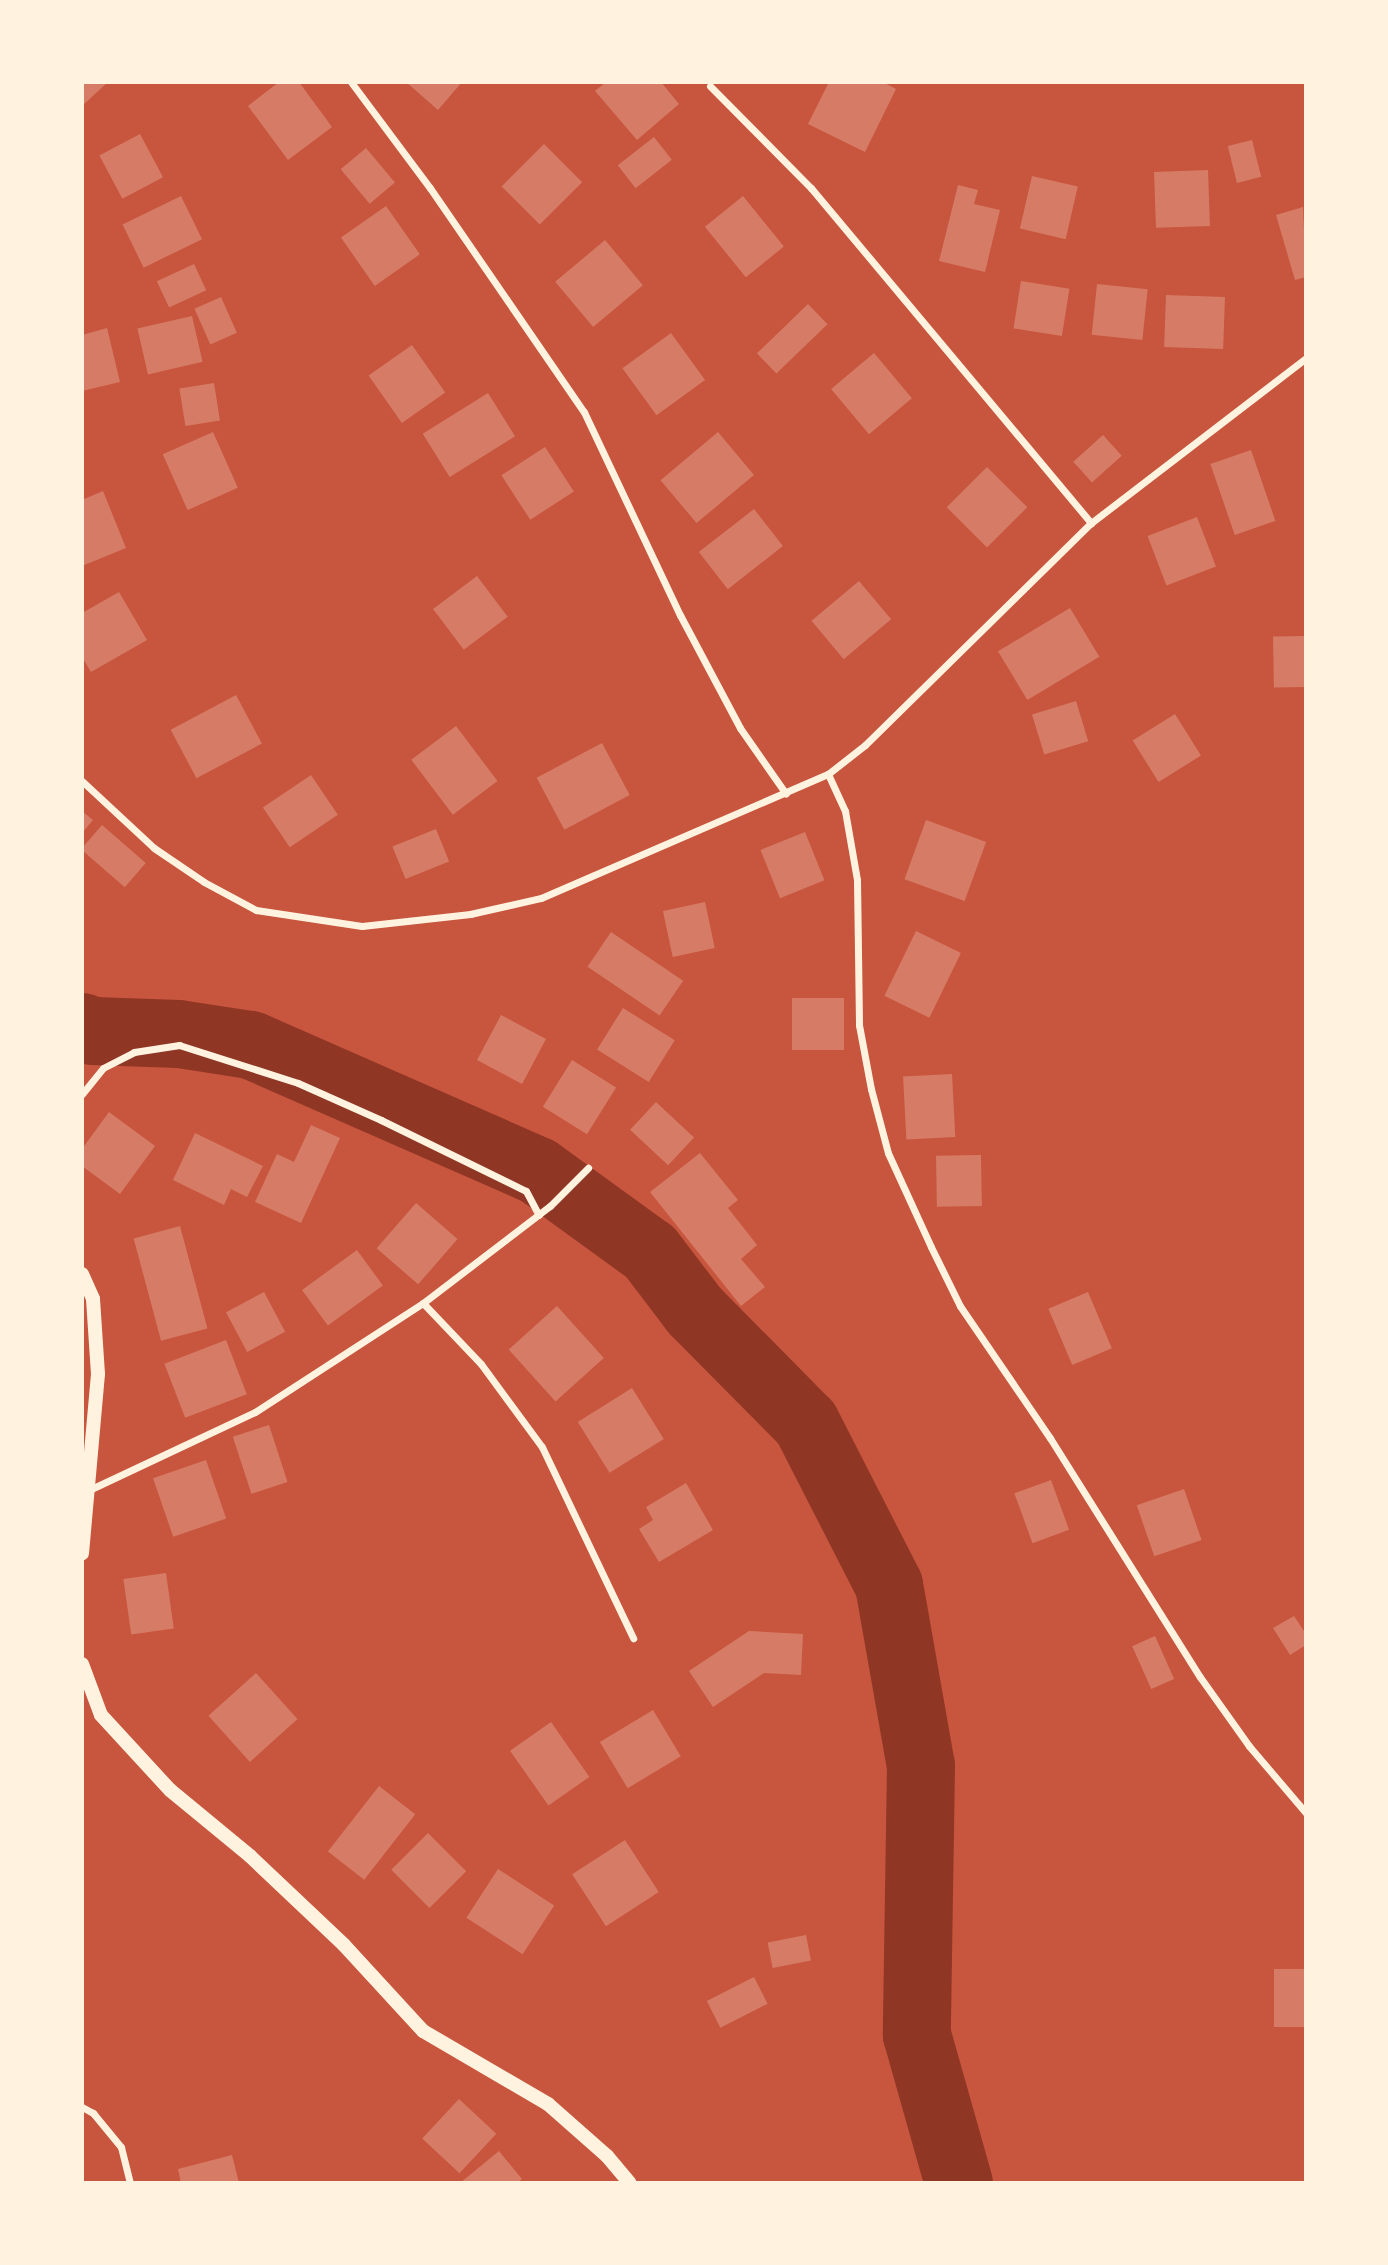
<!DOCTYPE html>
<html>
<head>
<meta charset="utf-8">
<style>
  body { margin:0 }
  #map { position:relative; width:1388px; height:2265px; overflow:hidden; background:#c8553d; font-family:"Fira Sans Condensed",sans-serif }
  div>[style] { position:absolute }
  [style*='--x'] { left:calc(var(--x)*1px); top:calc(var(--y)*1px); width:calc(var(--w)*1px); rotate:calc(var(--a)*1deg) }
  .river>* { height:68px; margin:-34px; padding:0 34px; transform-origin:34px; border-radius:34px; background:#8f3625 }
  .building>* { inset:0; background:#d67c66; transform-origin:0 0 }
  .minor>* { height:7px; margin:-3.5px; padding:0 3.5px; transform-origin:3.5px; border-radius:3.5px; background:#fff3e0 }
  .secondary>* { height:14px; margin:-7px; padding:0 7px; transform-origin:7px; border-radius:7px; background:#fff3e0 }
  span { translate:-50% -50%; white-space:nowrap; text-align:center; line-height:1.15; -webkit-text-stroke:6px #fff3e0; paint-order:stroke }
  .frame { position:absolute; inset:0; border:84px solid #fff3e0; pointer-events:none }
</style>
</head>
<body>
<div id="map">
  <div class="river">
    <div style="--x:82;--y:1027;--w:12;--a:20"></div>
    <div style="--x:93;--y:1031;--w:86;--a:2"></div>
    <div style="--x:179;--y:1034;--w:73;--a:8.7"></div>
    <div style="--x:251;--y:1045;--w:313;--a:23.7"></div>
    <div style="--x:538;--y:1171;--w:138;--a:35.9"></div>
    <div style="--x:650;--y:1252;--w:74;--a:52.7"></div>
    <div style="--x:695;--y:1311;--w:158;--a:45.3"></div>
    <div style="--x:806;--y:1423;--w:182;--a:62.9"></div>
    <div style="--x:889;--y:1585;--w:184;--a:80"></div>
    <div style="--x:921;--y:1766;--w:269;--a:90.9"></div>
    <div style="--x:917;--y:2035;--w:154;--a:74.2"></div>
  </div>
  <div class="building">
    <div style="clip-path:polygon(82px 82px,108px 82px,82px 106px)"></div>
    <div style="clip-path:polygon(279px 82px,299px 82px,332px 127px,288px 160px,248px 106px)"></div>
    <div style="clip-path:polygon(406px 82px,462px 82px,438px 110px)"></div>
    <div style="clip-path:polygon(606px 82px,661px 82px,679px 104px,637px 140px,595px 91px)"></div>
    <div style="clip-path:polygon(829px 82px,883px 82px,896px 89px,865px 152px,808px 124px)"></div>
    <div style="left:140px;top:134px;width:49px;height:46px;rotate:62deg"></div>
    <div style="left:654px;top:137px;width:29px;height:46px;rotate:52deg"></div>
    <div style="left:1252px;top:140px;width:38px;height:25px;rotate:76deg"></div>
    <div style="left:544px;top:144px;width:54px;height:60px;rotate:45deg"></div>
    <div style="left:366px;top:148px;width:45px;height:33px;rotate:50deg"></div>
    <div style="left:1208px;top:170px;width:56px;height:54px;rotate:88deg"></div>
    <div style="left:1032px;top:176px;width:47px;height:54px;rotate:13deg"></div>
    <div style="clip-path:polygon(958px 185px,978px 190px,974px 204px,1000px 210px,985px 272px,939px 261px)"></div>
    <div style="left:181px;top:196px;width:48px;height:65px;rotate:64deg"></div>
    <div style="left:743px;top:196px;width:65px;height:49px;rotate:51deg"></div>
    <div style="left:386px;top:206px;width:59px;height:55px;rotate:55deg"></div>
    <div style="clip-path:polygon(1303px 207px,1306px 277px,1295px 280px,1276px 215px)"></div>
    <div style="left:605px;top:240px;width:59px;height:65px;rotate:50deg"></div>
    <div style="left:194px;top:264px;width:29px;height:41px;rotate:65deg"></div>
    <div style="left:1021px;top:281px;width:49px;height:48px;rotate:9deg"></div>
    <div style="left:1097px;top:284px;width:51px;height:51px;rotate:6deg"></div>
    <div style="left:1166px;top:295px;width:59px;height:52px;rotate:2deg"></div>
    <div style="left:221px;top:297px;width:39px;height:29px;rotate:66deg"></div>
    <div style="left:808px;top:304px;width:28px;height:71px;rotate:46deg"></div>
    <div style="left:192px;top:316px;width:47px;height:56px;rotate:77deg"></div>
    <div style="clip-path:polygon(107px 328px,120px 382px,82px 391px,82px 335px)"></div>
    <div style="left:671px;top:333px;width:58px;height:60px;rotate:54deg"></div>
    <div style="left:412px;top:345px;width:58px;height:53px;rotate:55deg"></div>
    <div style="left:874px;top:353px;width:59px;height:56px;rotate:50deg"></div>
    <div style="left:214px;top:383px;width:38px;height:35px;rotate:81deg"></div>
    <div style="left:488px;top:393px;width:51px;height:77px;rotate:58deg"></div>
    <div style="left:213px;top:432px;width:61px;height:55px;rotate:66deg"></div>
    <div style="left:718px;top:432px;width:56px;height:75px;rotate:50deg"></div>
    <div style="left:1103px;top:435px;width:28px;height:40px;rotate:48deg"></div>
    <div style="left:545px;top:447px;width:53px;height:52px;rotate:57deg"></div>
    <div style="left:1251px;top:450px;width:75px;height:43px;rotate:71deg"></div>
    <div style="left:987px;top:467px;width:57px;height:57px;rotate:45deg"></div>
    <div style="clip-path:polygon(103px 491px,126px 548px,82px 566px,82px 500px)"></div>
    <div style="left:754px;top:509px;width:47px;height:70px;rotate:52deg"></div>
    <div style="left:1197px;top:517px;width:53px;height:53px;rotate:69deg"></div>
    <div style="left:477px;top:576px;width:51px;height:55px;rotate:53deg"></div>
    <div style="left:859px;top:581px;width:50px;height:62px;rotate:50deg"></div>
    <div style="clip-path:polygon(119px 592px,147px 640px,91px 672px,82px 657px,82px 613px)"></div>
    <div style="left:1070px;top:608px;width:57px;height:84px;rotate:59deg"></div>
    <div style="left:1305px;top:636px;width:51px;height:32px;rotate:89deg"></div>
    <div style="left:236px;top:695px;width:55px;height:74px;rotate:62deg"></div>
    <div style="left:1076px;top:701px;width:42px;height:46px;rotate:73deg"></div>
    <div style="left:1175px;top:714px;width:49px;height:50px;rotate:58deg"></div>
    <div style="left:456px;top:726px;width:69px;height:56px;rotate:53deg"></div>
    <div style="left:602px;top:743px;width:59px;height:74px;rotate:62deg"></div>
    <div style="left:311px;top:775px;width:48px;height:58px;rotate:56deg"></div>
    <div style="clip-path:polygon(82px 811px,93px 820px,82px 833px)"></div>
    <div style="left:926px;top:820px;width:64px;height:63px;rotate:20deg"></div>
    <div style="left:102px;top:825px;width:58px;height:32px;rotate:41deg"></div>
    <div style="left:436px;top:829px;width:35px;height:47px;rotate:68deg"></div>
    <div style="left:805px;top:832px;width:52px;height:48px;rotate:68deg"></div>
    <div style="left:705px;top:902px;width:47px;height:43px;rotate:78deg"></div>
    <div style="left:916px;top:931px;width:50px;height:72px;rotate:26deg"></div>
    <div style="left:611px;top:932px;width:87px;height:42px;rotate:34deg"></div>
    <div style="left:792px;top:998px;width:52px;height:52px"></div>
    <div style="left:623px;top:1008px;width:61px;height:49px;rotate:32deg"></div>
    <div style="left:501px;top:1015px;width:51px;height:51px;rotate:28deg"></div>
    <div style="left:572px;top:1060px;width:52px;height:55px;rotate:32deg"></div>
    <div style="left:952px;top:1074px;width:63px;height:49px;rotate:87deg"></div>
    <div style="left:656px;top:1102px;width:52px;height:38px;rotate:43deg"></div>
    <div style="clip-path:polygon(109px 1112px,155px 1146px,120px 1194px,82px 1166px,82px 1149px)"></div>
    <div style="clip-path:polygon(311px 1125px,340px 1138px,301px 1223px,255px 1202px,277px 1154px,294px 1162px)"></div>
    <div style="clip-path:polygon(195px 1133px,263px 1166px,247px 1197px,231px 1189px,224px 1205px,173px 1180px)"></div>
    <div style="clip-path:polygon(700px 1153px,738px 1200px,728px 1208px,757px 1245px,741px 1259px,765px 1287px,741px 1306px,650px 1192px)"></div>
    <div style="left:981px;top:1155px;width:51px;height:45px;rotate:89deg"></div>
    <div style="left:416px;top:1203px;width:55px;height:60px;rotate:41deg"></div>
    <div style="left:180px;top:1226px;width:106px;height:48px;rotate:75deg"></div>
    <div style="left:357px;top:1250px;width:44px;height:68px;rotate:54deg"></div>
    <div style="left:264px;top:1292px;width:45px;height:43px;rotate:62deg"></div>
    <div style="left:1088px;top:1292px;width:61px;height:43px;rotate:67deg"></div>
    <div style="left:557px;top:1306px;width:70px;height:65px;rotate:48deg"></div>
    <div style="left:226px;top:1340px;width:58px;height:66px;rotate:69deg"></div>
    <div style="left:632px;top:1388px;width:60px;height:64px;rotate:58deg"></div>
    <div style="left:269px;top:1425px;width:60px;height:38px;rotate:72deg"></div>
    <div style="left:206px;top:1460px;width:62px;height:56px;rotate:71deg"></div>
    <div style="left:1051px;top:1480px;width:53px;height:39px;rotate:70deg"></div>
    <div style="clip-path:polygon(686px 1483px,713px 1530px,659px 1562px,639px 1529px,653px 1520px,646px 1507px)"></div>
    <div style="left:1184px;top:1489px;width:54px;height:50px;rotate:71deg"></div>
    <div style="left:166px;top:1573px;width:56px;height:43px;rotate:82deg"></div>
    <div style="clip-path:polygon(1294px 1616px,1306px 1634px,1306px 1645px,1290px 1655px,1273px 1628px)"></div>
    <div style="clip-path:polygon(749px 1631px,803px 1634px,801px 1675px,764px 1673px,713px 1707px,689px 1671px)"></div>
    <div style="left:1155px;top:1636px;width:47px;height:25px;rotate:66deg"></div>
    <div style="left:256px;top:1673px;width:62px;height:64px;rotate:48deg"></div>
    <div style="left:653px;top:1710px;width:54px;height:62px;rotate:59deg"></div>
    <div style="left:551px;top:1722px;width:67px;height:50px;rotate:55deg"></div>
    <div style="left:379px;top:1786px;width:46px;height:83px;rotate:38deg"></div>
    <div style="left:428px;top:1833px;width:54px;height:52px;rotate:45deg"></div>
    <div style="left:625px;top:1840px;width:62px;height:63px;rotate:57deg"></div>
    <div style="left:498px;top:1869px;width:67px;height:58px;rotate:33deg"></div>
    <div style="left:806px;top:1935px;width:26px;height:39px;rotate:79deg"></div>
    <div style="left:1306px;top:1969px;width:58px;height:32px;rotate:90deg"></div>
    <div style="left:754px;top:1977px;width:30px;height:53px;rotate:63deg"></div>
    <div style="left:459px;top:2099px;width:51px;height:54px;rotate:43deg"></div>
    <div style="clip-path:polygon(499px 2151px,522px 2179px,517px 2183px,460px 2183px)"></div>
    <div style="clip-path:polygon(232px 2155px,239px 2183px,181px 2183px,178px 2169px)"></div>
  </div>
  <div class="minor">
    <div style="--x:351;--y:82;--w:132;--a:53.3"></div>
    <div style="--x:430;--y:188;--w:272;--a:55.5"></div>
    <div style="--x:584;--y:412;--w:225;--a:64.7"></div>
    <div style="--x:680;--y:615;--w:128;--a:62"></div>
    <div style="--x:740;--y:728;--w:80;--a:55.1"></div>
    <div style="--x:710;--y:86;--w:144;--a:45.3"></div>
    <div style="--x:811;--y:188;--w:437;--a:50.1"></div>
    <div style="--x:828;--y:774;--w:41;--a:65.3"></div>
    <div style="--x:845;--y:811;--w:70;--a:80.1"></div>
    <div style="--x:857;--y:880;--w:145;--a:89.2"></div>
    <div style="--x:859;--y:1025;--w:65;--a:79.4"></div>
    <div style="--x:871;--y:1089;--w:66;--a:75.1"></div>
    <div style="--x:888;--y:1153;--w:103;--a:65.4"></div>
    <div style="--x:931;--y:1247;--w:66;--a:63.8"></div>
    <div style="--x:960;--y:1306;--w:160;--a:55.7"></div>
    <div style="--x:1050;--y:1438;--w:282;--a:57.9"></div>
    <div style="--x:1200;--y:1677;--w:85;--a:54.6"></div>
    <div style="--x:1249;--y:1746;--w:88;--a:49.6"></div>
    <div style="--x:82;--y:781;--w:98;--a:42.9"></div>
    <div style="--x:154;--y:848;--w:60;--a:34.2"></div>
    <div style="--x:204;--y:882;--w:59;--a:28.3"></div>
    <div style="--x:256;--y:910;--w:107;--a:8.6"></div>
    <div style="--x:362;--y:926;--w:109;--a:-6.3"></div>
    <div style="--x:470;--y:914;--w:73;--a:-12.7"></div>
    <div style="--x:541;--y:898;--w:313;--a:-23.4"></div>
    <div style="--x:828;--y:774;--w:47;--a:-38.1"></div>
    <div style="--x:865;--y:745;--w:317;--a:-44.5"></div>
    <div style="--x:1091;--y:523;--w:271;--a:-37.5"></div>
    <div style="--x:82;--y:1094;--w:33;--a:-51"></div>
    <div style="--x:103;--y:1068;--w:35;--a:-27"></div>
    <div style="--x:134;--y:1052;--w:46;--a:-8.8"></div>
    <div style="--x:179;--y:1045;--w:125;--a:17.7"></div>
    <div style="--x:298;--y:1083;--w:91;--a:24"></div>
    <div style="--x:381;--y:1120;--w:161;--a:26.1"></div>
    <div style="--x:526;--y:1191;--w:27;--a:62"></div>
    <div style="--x:423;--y:1303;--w:84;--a:46.4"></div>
    <div style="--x:481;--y:1364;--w:103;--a:53.7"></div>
    <div style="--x:542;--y:1447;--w:212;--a:64.5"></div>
    <div style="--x:89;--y:1490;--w:183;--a:-25.2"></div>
    <div style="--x:255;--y:1412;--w:200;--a:-33"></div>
    <div style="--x:423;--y:1303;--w:160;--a:-37.4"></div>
    <div style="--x:550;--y:1206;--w:54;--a:-45"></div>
    <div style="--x:82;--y:2107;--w:13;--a:29"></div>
    <div style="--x:93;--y:2113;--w:44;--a:50.5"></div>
    <div style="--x:121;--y:2147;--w:37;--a:76"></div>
  </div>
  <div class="secondary">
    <div style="--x:82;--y:1274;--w:27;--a:66"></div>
    <div style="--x:93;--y:1299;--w:75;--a:86.2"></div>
    <div style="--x:98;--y:1374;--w:180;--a:95.1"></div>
    <div style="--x:82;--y:1664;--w:54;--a:69.6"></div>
    <div style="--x:101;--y:1715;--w:102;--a:47.4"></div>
    <div style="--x:170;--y:1790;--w:104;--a:39.5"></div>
    <div style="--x:250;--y:1856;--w:129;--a:43.4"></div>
    <div style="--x:344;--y:1945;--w:117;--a:47.4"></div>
    <div style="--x:423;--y:2031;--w:145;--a:30.3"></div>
    <div style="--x:548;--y:2104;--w:79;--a:41.4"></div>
    <div style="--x:607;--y:2156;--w:35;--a:50"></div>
  </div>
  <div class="frame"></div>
</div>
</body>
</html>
